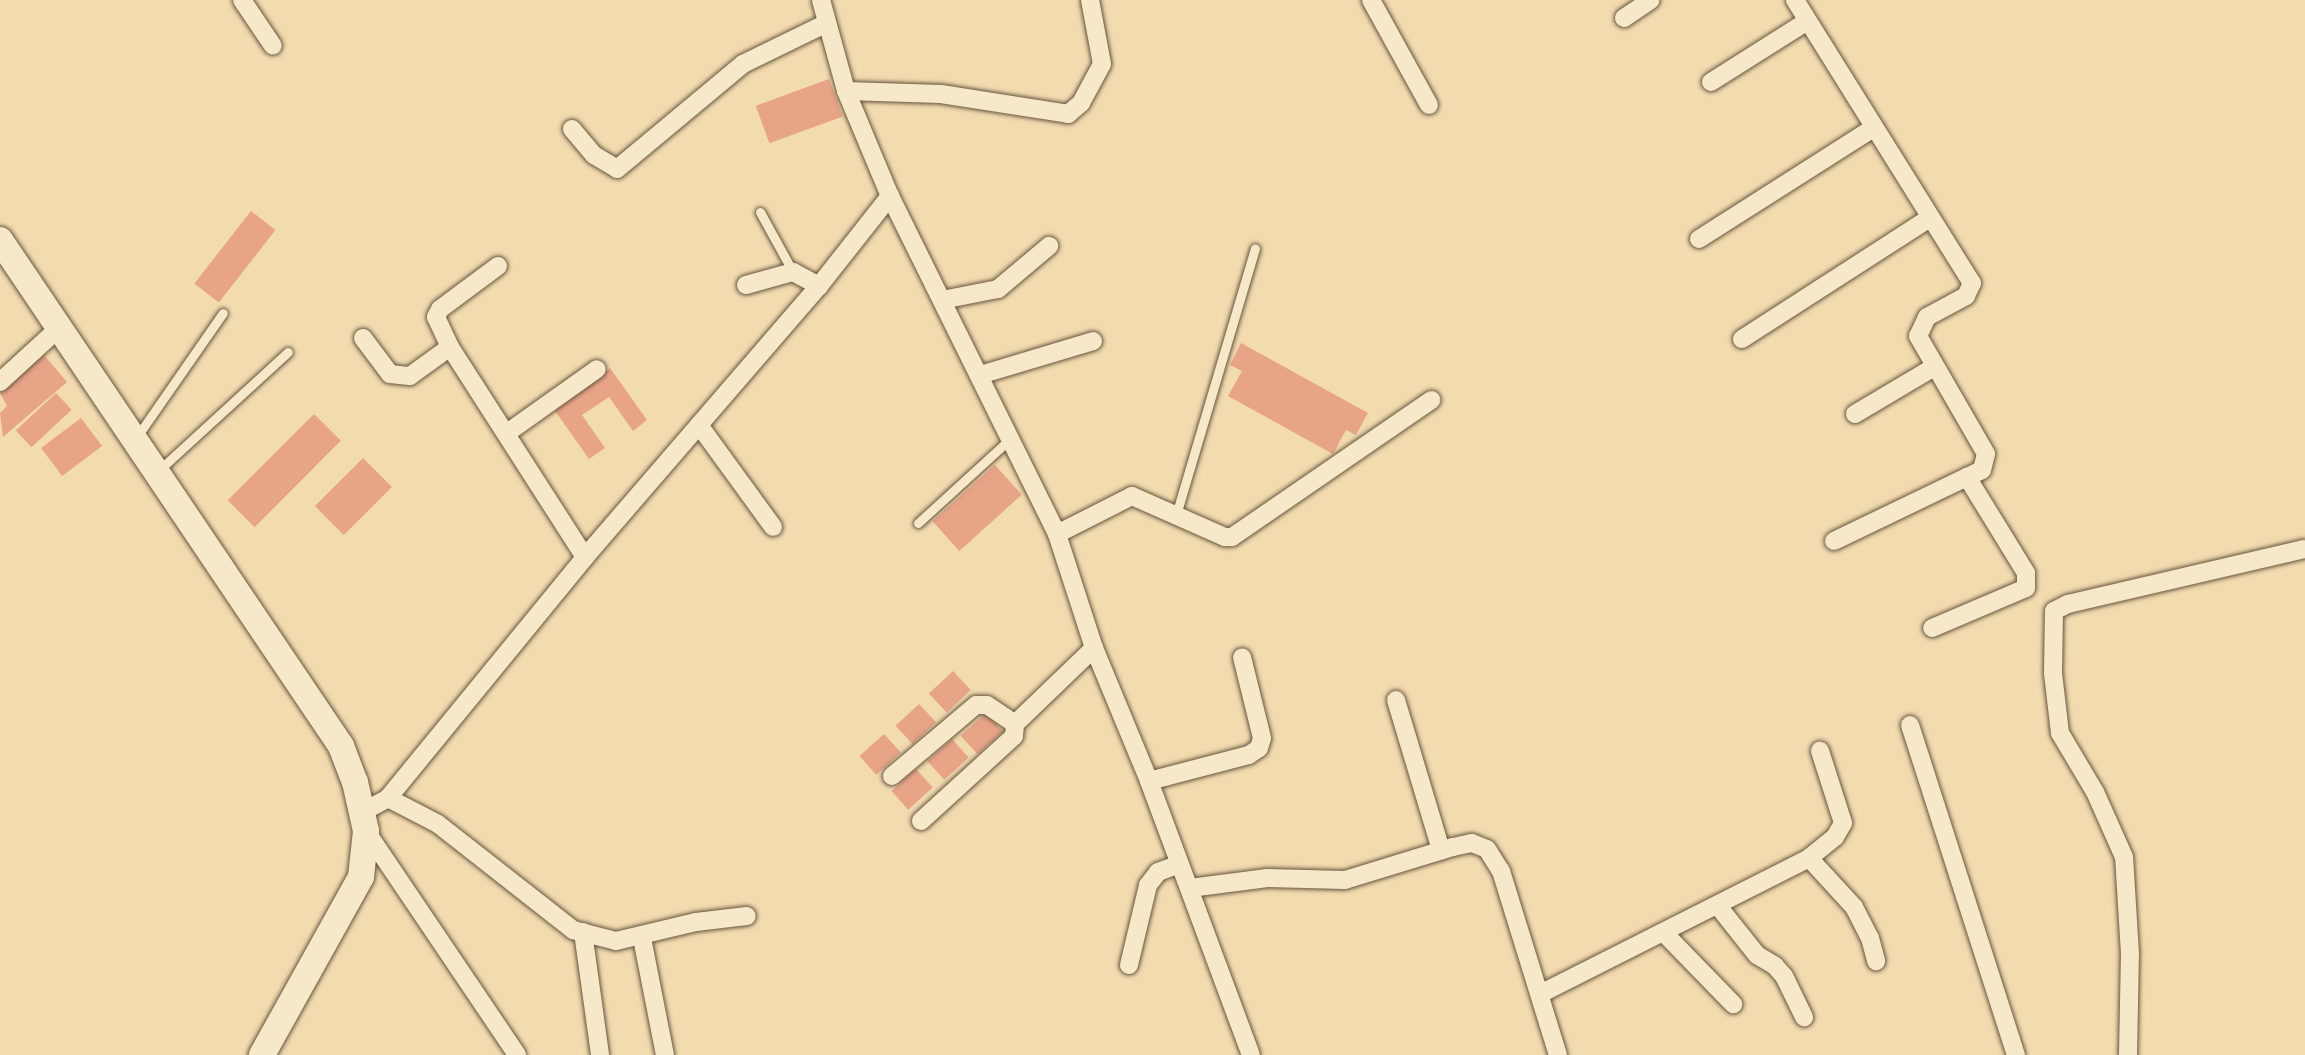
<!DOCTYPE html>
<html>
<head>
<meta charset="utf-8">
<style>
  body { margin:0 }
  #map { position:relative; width:2305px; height:1055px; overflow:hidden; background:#f2dbae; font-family:Cardo,serif }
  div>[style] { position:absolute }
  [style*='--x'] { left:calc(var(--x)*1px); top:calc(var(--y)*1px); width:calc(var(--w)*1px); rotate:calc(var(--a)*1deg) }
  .building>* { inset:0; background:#e8a487; transform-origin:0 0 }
  .roads { filter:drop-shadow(0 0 2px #665541) drop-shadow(0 0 2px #665541) }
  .service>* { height:9px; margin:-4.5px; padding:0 4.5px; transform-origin:4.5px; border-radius:4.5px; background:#f7e8ca }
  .minor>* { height:18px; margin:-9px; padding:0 9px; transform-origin:9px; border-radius:9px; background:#f7e8ca }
  .secondary>* { height:26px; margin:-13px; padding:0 13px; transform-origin:13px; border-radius:13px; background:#f7e8ca }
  span { translate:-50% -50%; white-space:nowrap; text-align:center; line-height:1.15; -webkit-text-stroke:8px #f7e8ca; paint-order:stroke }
</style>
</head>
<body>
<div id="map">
  <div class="building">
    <div style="left:829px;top:79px;width:40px;height:78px;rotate:70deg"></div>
    <div style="left:251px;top:211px;width:31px;height:92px;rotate:38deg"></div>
    <div style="clip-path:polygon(1241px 343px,1368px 413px,1356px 435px,1346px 430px,1333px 454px,1228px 396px,1242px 371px,1230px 365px)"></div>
    <div style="clip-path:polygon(44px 355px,67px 382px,3px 437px,0 413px,7px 406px,0 393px)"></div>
    <div style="clip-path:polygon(610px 368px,647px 420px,633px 431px,609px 397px,582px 415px,605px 448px,589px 459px,553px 408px)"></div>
    <div style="left:56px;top:393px;width:23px;height:55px;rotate:47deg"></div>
    <div style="left:314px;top:414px;width:38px;height:122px;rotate:45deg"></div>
    <div style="left:81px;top:418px;width:35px;height:50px;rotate:53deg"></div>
    <div style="left:363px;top:458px;width:41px;height:68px;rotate:45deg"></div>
    <div style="left:995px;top:465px;width:40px;height:84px;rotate:48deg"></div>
    <div style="left:953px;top:671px;width:26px;height:33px;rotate:47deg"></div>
    <div style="left:919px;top:704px;width:25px;height:32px;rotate:47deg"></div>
    <div style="left:986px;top:713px;width:25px;height:34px;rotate:48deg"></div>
    <div style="left:884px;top:734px;width:25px;height:33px;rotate:48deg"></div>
    <div style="left:952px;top:739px;width:25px;height:33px;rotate:48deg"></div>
    <div style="left:916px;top:769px;width:25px;height:33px;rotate:48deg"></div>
  </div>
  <div class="roads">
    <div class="service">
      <div style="--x:760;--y:212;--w:68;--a:61.2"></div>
      <div style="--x:136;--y:438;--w:152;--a:-55.2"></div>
      <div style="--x:158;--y:471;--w:176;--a:-42.5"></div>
      <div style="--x:1176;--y:515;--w:278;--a:-73.5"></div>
      <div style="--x:918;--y:523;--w:126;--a:-42.4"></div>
    </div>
    <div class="minor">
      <div style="--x:242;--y:0;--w:55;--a:56"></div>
      <div style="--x:821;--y:0;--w:94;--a:74.6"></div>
      <div style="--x:846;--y:91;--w:114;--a:67.3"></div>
      <div style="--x:1371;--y:0;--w:120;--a:61.1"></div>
      <div style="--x:1795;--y:0;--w:334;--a:58"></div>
      <div style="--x:1972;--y:283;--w:14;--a:115"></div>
      <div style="--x:1966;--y:296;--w:44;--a:151.7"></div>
      <div style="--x:1927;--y:317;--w:21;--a:115"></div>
      <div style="--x:1918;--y:336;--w:136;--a:60"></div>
      <div style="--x:1986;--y:454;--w:16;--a:104"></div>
      <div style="--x:1982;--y:470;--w:17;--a:155"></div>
      <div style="--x:1967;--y:477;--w:113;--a:58.4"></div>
      <div style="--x:2026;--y:573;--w:15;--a:90"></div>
      <div style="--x:2026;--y:588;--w:102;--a:156.9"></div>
      <div style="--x:1624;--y:18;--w:32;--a:-34"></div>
      <div style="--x:1711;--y:82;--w:112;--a:-32.3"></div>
      <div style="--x:846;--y:91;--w:95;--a:1.8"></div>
      <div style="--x:941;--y:94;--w:129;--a:8.9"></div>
      <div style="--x:1068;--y:114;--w:17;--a:-40"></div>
      <div style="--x:1081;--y:103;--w:44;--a:-61.7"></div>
      <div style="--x:1102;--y:64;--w:65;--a:-100.6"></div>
      <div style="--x:572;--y:129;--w:34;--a:50"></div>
      <div style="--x:594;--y:155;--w:27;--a:31"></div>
      <div style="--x:617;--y:169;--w:164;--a:-39.8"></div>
      <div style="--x:743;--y:64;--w:91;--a:-26"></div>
      <div style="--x:1699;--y:239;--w:206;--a:-32.5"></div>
      <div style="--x:498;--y:266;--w:72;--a:143.4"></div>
      <div style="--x:440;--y:309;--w:9;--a:117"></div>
      <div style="--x:436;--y:317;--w:33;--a:65"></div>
      <div style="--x:450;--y:347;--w:250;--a:57.3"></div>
      <div style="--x:746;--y:285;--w:49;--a:-15.5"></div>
      <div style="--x:793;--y:272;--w:30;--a:28"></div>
      <div style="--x:942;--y:300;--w:57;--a:-11.1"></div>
      <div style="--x:998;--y:289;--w:67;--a:-40.1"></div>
      <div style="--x:363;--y:338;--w:45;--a:53.1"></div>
      <div style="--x:390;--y:374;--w:20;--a:6"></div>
      <div style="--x:410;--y:376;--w:49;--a:-35.9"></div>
      <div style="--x:1742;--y:339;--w:224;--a:-32.8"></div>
      <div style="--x:980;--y:375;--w:118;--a:-16.7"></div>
      <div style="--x:0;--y:382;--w:80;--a:-42.5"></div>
      <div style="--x:1855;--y:414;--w:92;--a:-30.7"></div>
      <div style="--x:699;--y:425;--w:126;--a:54"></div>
      <div style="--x:507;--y:433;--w:110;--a:-35.4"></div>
      <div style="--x:1057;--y:534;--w:84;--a:-26.9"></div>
      <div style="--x:1132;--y:496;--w:102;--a:23.8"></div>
      <div style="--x:1225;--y:537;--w:7;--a:0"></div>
      <div style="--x:1232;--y:537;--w:242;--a:-34.5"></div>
      <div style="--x:1834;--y:541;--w:148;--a:-25.7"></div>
      <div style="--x:1396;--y:700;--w:157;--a:73.3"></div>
      <div style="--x:1910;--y:725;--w:347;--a:72.2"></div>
      <div style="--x:892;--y:776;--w:110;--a:-40.2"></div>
      <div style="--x:976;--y:705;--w:11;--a:0"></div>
      <div style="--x:987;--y:705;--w:34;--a:34"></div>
      <div style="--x:1149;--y:781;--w:103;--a:-14.6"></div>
      <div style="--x:1249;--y:755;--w:12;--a:-35"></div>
      <div style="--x:1259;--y:748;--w:10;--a:-73"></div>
      <div style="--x:1262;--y:738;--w:83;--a:-103.9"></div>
      <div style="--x:388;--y:798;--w:56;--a:27.5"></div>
      <div style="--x:438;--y:824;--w:172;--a:38.1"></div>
      <div style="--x:573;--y:930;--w:44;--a:14.3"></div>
      <div style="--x:616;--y:941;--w:82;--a:-13.4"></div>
      <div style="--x:696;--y:922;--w:51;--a:-6.7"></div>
      <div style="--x:364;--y:811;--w:27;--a:-28"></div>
      <div style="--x:388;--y:798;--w:311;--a:-50.7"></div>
      <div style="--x:585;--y:557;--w:358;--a:-49.2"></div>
      <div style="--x:819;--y:286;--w:115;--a:-51.7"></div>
      <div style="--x:890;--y:196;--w:377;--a:63.7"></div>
      <div style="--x:1057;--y:534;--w:120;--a:72"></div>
      <div style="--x:1094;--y:648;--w:144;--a:67.5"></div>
      <div style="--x:1149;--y:781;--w:292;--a:69.6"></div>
      <div style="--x:921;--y:821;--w:126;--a:-42.4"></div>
      <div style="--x:1014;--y:736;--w:12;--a:-85"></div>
      <div style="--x:1015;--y:724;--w:110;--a:-43.9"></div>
      <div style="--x:366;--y:831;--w:270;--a:56"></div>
      <div style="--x:1809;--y:858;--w:67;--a:47.4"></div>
      <div style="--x:1854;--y:907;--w:35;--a:63"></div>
      <div style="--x:1870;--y:938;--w:24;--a:75"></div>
      <div style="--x:1190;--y:888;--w:78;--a:-7.4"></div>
      <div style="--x:1267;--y:878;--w:78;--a:1.5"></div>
      <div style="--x:1345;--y:880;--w:113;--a:-17"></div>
      <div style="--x:1453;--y:847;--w:19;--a:-12"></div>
      <div style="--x:1472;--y:843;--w:16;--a:22"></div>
      <div style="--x:1487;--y:849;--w:26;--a:58"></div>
      <div style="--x:1501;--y:871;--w:193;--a:72.8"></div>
      <div style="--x:1718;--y:906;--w:63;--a:51.5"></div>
      <div style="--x:1757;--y:955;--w:21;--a:31"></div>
      <div style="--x:1775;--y:966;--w:13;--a:48"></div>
      <div style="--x:1784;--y:976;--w:46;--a:64"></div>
      <div style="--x:583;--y:932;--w:124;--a:82.1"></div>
      <div style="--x:1665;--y:934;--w:98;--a:45.8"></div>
      <div style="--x:642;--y:938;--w:119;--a:78.9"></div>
      <div style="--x:1129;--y:965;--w:82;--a:-76.6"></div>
      <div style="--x:1148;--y:885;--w:16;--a:-52"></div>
      <div style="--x:1158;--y:872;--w:23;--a:-20"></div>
      <div style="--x:1542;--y:993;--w:299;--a:-26.8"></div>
      <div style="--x:1809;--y:858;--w:33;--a:-39"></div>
      <div style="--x:1835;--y:837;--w:16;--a:-60"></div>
      <div style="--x:1843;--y:823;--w:76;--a:-107.7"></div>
      <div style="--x:2128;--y:1055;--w:101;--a:-88.9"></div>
      <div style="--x:2130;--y:954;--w:97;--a:-93.5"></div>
      <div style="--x:2124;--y:857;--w:71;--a:-114"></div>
      <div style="--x:2095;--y:792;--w:69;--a:-120.7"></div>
      <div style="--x:2060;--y:733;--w:60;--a:-96.7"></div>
      <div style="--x:2053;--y:673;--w:62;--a:-89.1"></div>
      <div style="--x:2054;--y:611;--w:16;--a:-27"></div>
      <div style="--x:2068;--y:604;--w:243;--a:-13.1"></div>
    </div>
    <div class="secondary">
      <div style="--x:0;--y:240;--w:610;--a:56.02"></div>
      <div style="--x:341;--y:746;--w:39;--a:69"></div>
      <div style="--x:355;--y:782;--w:50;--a:77.3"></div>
      <div style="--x:366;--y:831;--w:46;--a:96.2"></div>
      <div style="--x:361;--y:877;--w:204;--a:119.1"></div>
    </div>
  </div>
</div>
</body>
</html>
